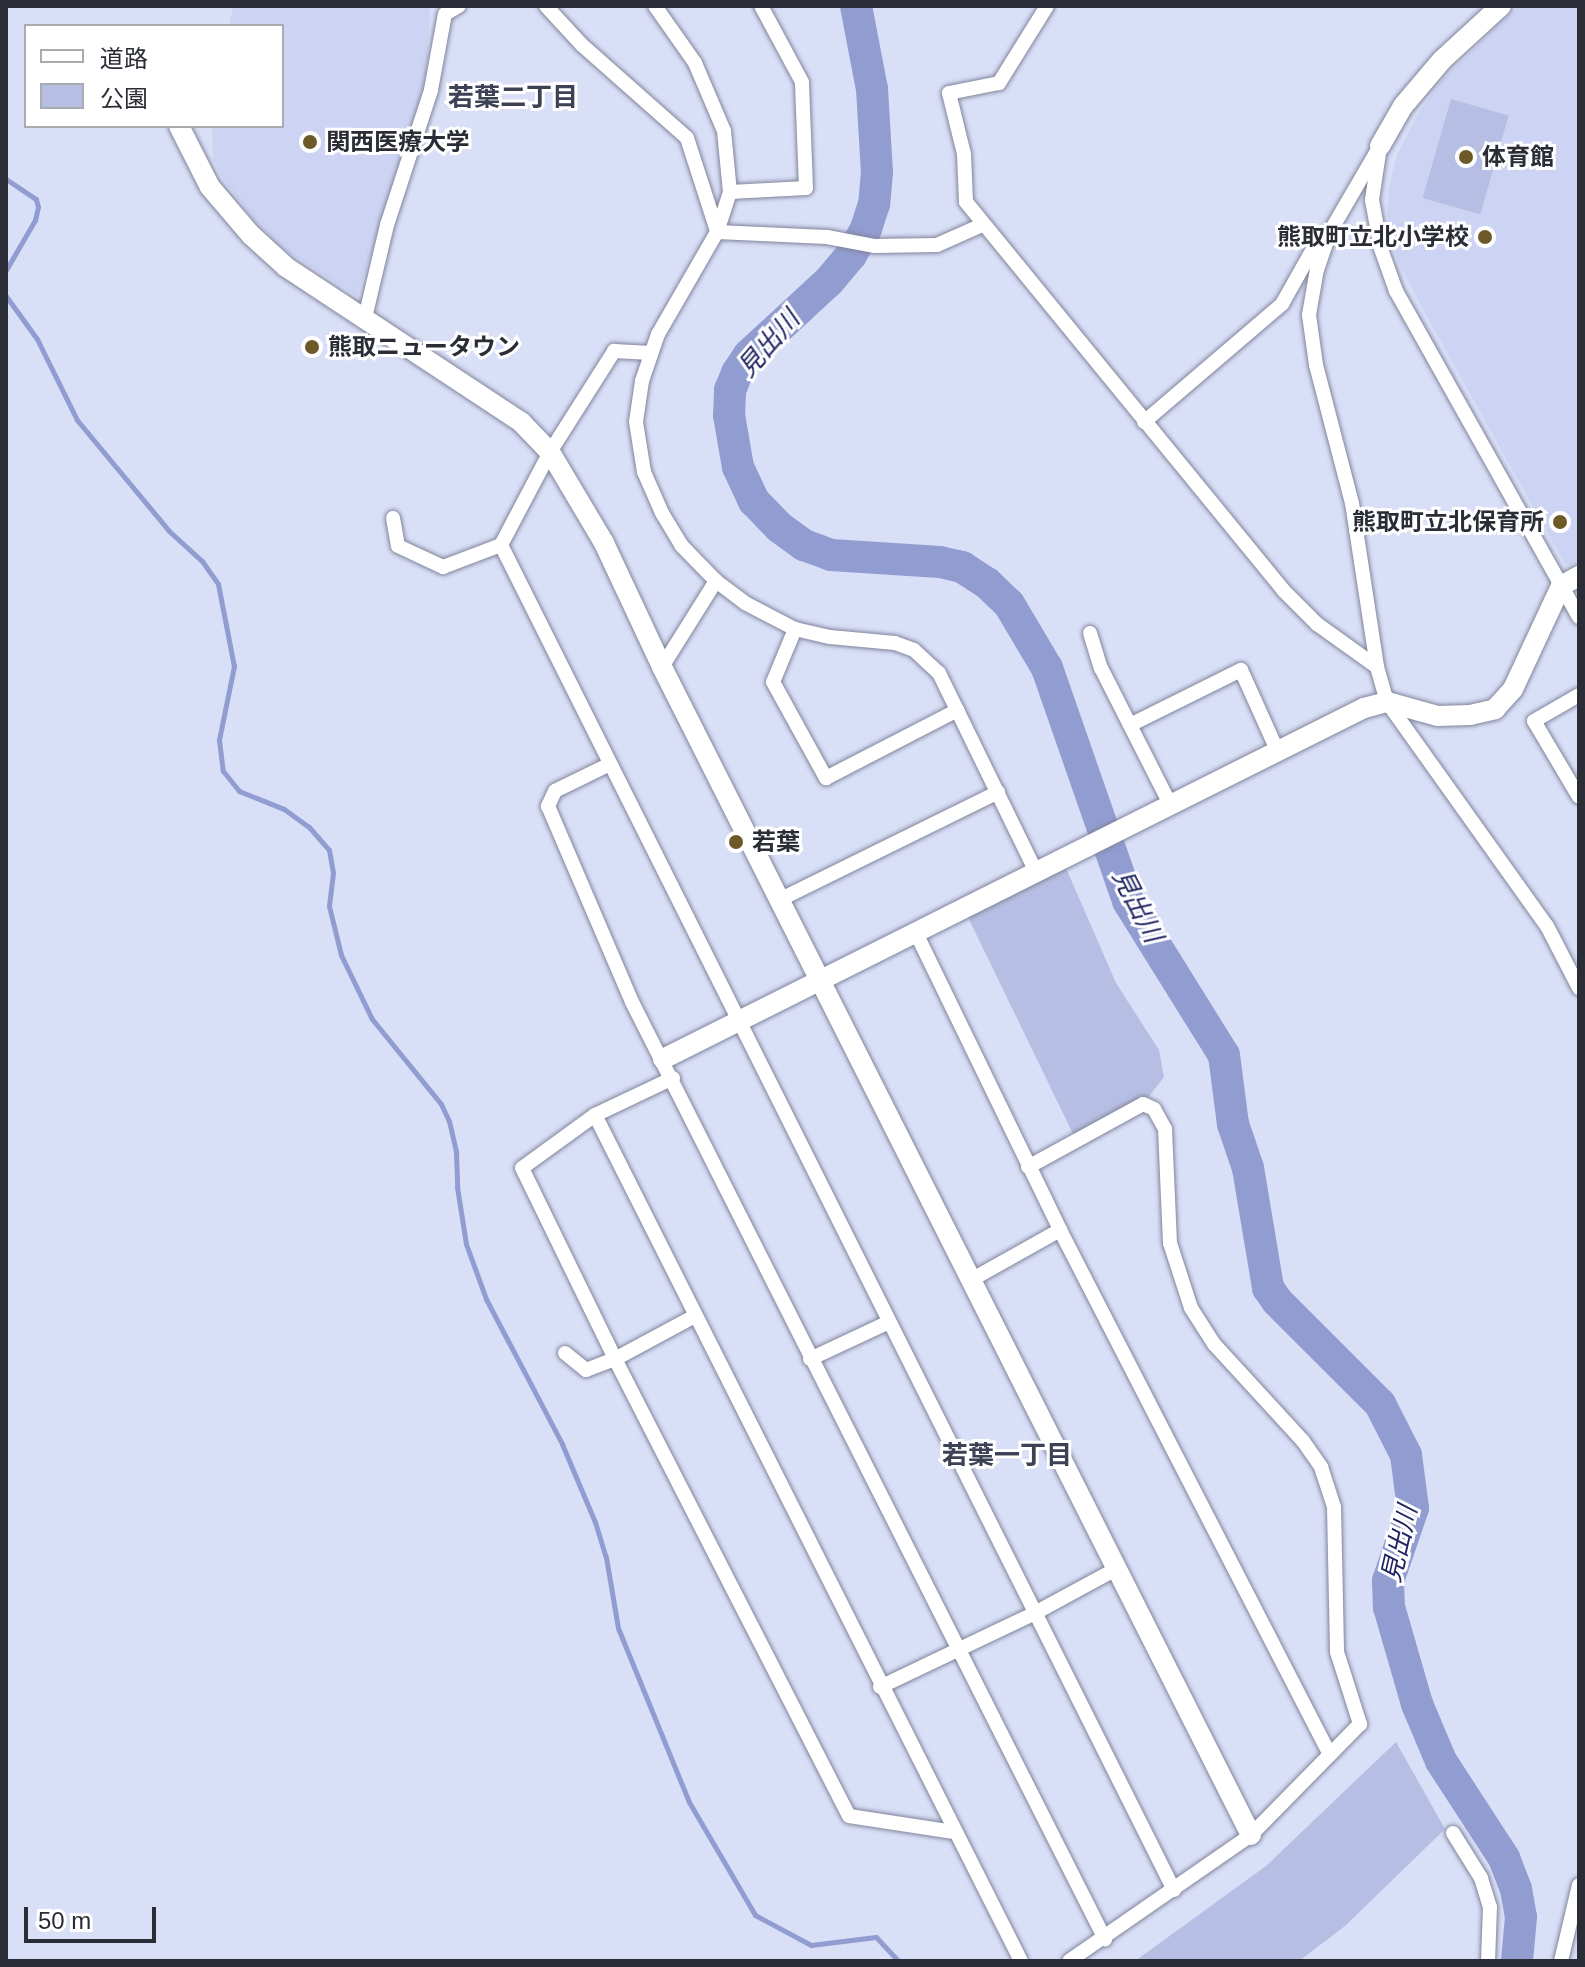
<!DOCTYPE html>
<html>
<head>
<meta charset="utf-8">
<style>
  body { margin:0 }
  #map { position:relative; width:1585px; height:1967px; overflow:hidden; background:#d9dff7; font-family:Helvetica,"Noto Sans JP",sans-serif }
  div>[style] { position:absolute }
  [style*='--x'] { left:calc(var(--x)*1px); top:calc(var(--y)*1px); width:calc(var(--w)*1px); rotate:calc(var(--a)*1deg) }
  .built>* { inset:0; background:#cdd4f3 }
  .green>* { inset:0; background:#b6bee3; transform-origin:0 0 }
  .stream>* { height:5px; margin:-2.5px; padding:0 2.5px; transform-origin:2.5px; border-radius:2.5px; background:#919cd0 }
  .river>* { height:32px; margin:-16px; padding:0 16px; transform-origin:16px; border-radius:16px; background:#919cd0 }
  .roads { filter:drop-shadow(0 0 2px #80859b) drop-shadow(0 0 2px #80859b) }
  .street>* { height:14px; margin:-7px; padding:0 7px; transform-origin:7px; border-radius:7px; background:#fff }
  .secondary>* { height:20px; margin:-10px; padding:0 10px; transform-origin:10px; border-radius:10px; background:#fff }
  .dots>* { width:22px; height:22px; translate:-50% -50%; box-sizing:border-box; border:4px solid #fff; border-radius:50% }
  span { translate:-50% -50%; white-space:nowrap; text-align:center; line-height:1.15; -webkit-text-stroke:6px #fff; paint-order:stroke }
  .poi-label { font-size:24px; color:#2b2d36; font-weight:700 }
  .left { translate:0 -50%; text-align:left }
  .right { translate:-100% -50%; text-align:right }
  .neighbourhood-label { font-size:26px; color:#3d4154; font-weight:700 }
  .water-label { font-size:26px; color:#202461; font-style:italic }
  .frame { position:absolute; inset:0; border:8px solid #2b2d36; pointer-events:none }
  .legend { position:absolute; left:24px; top:24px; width:260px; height:104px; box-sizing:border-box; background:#fff; border:2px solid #aaabaf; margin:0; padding:10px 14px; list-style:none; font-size:24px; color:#2b2d36 }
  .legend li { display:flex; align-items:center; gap:16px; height:40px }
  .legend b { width:40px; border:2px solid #aaabaf }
  .scale { position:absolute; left:24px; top:1907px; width:132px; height:36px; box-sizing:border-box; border:4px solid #2b2d36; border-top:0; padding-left:10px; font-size:24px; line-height:28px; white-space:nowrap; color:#2b2d36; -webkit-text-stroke:6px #fff; paint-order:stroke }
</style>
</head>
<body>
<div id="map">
  <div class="built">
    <div style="clip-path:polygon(233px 6px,430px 6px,426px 90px,357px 296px,284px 249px,253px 219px,223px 179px,213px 159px,212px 126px,282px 126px,282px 26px,229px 26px)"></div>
    <div style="clip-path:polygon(1519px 6px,1579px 6px,1579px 561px,1570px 565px,1565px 564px,1427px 317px,1397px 260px,1387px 214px,1389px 186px,1397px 155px,1419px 112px,1442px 80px)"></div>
  </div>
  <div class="green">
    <div style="left:1451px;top:99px;width:60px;height:103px;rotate:16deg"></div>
    <div style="clip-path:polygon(1062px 859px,1116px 983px,1159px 1050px,1164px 1077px,1143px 1104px,1076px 1140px,964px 909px)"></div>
    <div style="clip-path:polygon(1396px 1742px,1445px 1829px,1345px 1926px,1299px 1961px,1135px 1961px,1266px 1866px)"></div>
  </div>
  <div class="stream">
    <div style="--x:6;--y:179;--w:36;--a:34"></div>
    <div style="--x:36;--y:199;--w:8;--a:76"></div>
    <div style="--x:38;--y:207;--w:13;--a:103"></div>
    <div style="--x:35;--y:220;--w:58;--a:120.1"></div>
    <div style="--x:6;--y:296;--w:53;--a:54.2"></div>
    <div style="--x:37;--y:339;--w:90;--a:63.7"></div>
    <div style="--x:77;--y:420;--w:144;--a:50.3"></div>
    <div style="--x:169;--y:531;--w:45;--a:42.3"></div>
    <div style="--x:202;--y:561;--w:28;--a:55"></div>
    <div style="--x:218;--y:584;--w:84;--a:79"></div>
    <div style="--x:234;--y:666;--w:76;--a:101.5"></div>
    <div style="--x:219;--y:740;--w:31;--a:83"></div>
    <div style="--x:223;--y:771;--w:26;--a:51"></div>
    <div style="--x:239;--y:791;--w:48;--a:21.8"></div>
    <div style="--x:284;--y:809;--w:31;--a:36"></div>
    <div style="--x:309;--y:827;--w:30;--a:49"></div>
    <div style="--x:329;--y:850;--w:23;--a:80"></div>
    <div style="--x:333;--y:873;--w:33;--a:97"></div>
    <div style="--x:329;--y:906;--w:50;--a:76.2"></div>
    <div style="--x:341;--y:955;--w:71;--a:64.2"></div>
    <div style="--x:372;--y:1019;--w:109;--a:50.9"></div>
    <div style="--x:441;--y:1104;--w:19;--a:65"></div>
    <div style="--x:449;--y:1121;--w:32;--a:77"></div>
    <div style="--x:456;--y:1152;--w:35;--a:88"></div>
    <div style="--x:457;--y:1187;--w:58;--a:81"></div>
    <div style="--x:466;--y:1244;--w:59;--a:70"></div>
    <div style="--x:486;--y:1299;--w:164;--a:62.3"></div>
    <div style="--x:562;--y:1444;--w:85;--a:67.1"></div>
    <div style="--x:595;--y:1522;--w:37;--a:73"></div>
    <div style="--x:606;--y:1557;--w:72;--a:80.4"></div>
    <div style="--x:618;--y:1628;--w:188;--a:67.8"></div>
    <div style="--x:689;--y:1802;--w:131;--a:59.7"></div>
    <div style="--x:755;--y:1915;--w:64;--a:28.2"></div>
    <div style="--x:811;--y:1945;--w:65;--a:-7"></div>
    <div style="--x:876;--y:1937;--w:33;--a:47"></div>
  </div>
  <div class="river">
    <div style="--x:856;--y:6;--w:85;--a:79.1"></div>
    <div style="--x:872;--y:89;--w:83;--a:86.6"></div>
    <div style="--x:877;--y:172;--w:32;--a:95"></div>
    <div style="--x:874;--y:204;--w:26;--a:108"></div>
    <div style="--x:866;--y:229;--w:30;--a:120"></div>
    <div style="--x:851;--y:255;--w:35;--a:130"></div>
    <div style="--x:828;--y:282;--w:108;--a:137.3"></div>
    <div style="--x:749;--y:355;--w:22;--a:124"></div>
    <div style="--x:737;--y:373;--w:18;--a:112"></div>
    <div style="--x:730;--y:390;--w:25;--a:92"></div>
    <div style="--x:729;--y:415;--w:53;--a:80.2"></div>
    <div style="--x:738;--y:467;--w:38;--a:65"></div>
    <div style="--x:754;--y:501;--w:36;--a:46"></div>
    <div style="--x:779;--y:527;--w:31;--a:36"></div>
    <div style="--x:804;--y:545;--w:29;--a:20"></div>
    <div style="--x:831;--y:555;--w:109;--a:3.7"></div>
    <div style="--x:940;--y:562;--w:23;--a:13"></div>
    <div style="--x:962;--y:567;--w:30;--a:33"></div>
    <div style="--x:987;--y:583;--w:30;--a:44"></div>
    <div style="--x:1009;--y:604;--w:74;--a:59.3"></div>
    <div style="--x:1047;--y:668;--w:247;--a:70.8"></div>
    <div style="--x:1128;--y:901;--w:181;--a:58.1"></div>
    <div style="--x:1224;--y:1055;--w:70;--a:82.6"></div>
    <div style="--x:1233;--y:1124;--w:46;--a:71.2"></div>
    <div style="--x:1248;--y:1168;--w:122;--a:80.5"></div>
    <div style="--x:1268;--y:1288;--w:16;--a:55"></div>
    <div style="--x:1277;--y:1301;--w:146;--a:45"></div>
    <div style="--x:1380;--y:1404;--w:57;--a:63"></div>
    <div style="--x:1406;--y:1455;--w:53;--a:82.5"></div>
    <div style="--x:1413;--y:1508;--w:77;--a:108.9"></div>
    <div style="--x:1388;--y:1581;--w:26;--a:88"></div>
    <div style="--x:1389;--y:1607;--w:101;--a:73.9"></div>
    <div style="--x:1417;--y:1704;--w:62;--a:67.2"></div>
    <div style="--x:1441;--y:1761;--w:116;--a:57"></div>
    <div style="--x:1504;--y:1858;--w:33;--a:69"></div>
    <div style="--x:1516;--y:1889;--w:28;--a:80"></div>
    <div style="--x:1521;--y:1917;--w:44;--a:95.2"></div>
  </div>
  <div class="roads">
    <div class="street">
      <div style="--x:546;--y:6;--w:53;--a:47.3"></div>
      <div style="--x:582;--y:45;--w:140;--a:41.5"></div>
      <div style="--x:687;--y:138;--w:98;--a:72.1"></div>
      <div style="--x:655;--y:6;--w:70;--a:54.9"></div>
      <div style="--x:695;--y:63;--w:74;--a:66.9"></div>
      <div style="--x:724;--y:131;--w:61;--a:84.4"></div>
      <div style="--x:730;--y:192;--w:42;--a:108"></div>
      <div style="--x:717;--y:232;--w:118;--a:120"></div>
      <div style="--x:658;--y:334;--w:50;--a:108.8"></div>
      <div style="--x:642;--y:381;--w:41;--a:98.3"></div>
      <div style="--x:636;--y:422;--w:51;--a:80.9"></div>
      <div style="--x:644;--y:472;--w:45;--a:66.3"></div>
      <div style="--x:662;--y:513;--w:37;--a:59"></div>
      <div style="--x:681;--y:545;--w:50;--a:45.8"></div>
      <div style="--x:716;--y:581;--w:36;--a:37"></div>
      <div style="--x:745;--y:603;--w:56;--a:27.5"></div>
      <div style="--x:795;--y:629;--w:36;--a:13"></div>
      <div style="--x:830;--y:637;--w:65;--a:5.3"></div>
      <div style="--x:895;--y:643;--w:20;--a:20"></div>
      <div style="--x:914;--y:650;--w:34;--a:43"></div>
      <div style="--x:939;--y:673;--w:221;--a:64"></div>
      <div style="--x:1047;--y:6;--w:91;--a:121.9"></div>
      <div style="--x:999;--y:83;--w:51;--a:168.7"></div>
      <div style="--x:949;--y:93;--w:63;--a:76.2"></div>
      <div style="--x:964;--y:154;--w:48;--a:87.6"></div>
      <div style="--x:966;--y:202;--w:502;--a:50.73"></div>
      <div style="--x:1284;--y:591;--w:47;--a:45"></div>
      <div style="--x:1317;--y:624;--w:74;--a:35.6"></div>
      <div style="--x:1380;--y:146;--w:99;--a:120.2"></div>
      <div style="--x:1330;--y:232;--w:39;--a:109"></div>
      <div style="--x:1317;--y:269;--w:47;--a:99.9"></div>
      <div style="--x:1309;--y:315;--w:50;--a:82"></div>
      <div style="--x:1316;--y:365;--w:143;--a:75.4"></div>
      <div style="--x:1352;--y:503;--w:166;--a:81.3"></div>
      <div style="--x:1377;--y:667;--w:36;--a:74"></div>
      <div style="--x:1387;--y:702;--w:275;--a:54.5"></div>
      <div style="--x:1547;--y:926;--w:70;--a:62.7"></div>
      <div style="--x:1379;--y:153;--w:48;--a:98.5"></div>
      <div style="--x:1372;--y:200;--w:50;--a:79.6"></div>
      <div style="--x:1381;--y:249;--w:45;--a:70.3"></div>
      <div style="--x:1396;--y:291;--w:374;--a:60.7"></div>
      <div style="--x:730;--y:192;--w:76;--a:-3"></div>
      <div style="--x:806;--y:188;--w:106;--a:-92.2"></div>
      <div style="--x:802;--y:82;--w:86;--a:-118.3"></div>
      <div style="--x:717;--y:232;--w:110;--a:2.6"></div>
      <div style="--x:827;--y:237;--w:49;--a:10.6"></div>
      <div style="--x:875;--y:246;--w:62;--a:-0.9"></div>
      <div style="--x:937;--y:245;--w:49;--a:-24"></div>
      <div style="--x:365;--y:318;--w:96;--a:-76.7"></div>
      <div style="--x:387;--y:225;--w:142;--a:-71.9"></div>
      <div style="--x:431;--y:90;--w:77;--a:-79.6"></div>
      <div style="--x:445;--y:14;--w:16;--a:-30"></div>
      <div style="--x:1144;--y:422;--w:182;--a:-40.5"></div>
      <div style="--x:1282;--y:304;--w:63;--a:-60.6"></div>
      <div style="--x:1313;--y:249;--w:20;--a:-45"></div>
      <div style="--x:393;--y:518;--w:28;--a:80"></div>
      <div style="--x:398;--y:546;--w:50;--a:25"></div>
      <div style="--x:443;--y:567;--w:62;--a:-20.8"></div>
      <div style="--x:501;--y:545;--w:105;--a:-62.2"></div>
      <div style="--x:550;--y:452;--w:120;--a:-57.6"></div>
      <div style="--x:614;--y:351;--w:37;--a:3"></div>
      <div style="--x:501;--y:545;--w:1504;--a:63.42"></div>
      <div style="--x:795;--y:629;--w:57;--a:112.5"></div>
      <div style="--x:773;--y:682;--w:110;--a:61.1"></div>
      <div style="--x:826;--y:778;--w:148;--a:-27.3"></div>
      <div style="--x:1090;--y:633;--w:37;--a:73"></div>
      <div style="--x:1101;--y:668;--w:155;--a:63.1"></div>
      <div style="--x:662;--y:667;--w:102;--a:-57.9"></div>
      <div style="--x:1579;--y:695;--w:52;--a:150"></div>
      <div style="--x:1534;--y:721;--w:88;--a:59.4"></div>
      <div style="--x:1130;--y:725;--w:124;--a:-26.4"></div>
      <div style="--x:1241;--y:670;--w:90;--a:65.7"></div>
      <div style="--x:610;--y:764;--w:61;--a:153.9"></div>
      <div style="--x:555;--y:791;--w:17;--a:115"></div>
      <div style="--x:548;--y:806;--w:213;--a:66.8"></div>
      <div style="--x:632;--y:1002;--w:1050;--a:63.22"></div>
      <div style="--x:781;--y:899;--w:242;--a:-26.2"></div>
      <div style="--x:917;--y:935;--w:328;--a:64.1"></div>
      <div style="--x:1060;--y:1230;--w:590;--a:62.78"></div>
      <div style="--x:673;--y:1078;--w:86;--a:154.6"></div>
      <div style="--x:595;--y:1115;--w:90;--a:144"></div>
      <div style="--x:522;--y:1168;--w:212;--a:64"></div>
      <div style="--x:615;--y:1359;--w:513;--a:62.89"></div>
      <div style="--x:849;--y:1816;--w:106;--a:8.7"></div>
      <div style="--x:595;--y:1115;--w:947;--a:63.27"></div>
      <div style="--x:1028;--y:1167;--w:131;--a:-28.7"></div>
      <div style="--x:1143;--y:1104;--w:12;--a:24"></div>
      <div style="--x:1154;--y:1109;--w:23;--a:61"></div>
      <div style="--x:1165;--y:1129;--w:114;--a:87.5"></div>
      <div style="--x:1170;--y:1243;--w:68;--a:72.1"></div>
      <div style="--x:1191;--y:1308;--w:43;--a:57.4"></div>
      <div style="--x:1214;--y:1344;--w:132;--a:47.5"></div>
      <div style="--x:1303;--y:1441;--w:32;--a:55"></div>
      <div style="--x:1321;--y:1467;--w:42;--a:72"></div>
      <div style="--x:1334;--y:1507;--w:145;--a:88.8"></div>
      <div style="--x:1337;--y:1652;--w:76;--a:72.3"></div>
      <div style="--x:1360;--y:1724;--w:156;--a:134.5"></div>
      <div style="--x:1251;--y:1835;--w:221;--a:145.3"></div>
      <div style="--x:971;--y:1280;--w:102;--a:-29.3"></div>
      <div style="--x:565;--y:1353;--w:27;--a:39"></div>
      <div style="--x:586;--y:1370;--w:31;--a:-21"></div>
      <div style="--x:615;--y:1359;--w:91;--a:-28.3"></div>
      <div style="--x:810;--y:1359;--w:87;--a:-25.1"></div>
      <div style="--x:880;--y:1687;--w:172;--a:-25.5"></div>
      <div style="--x:1035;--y:1613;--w:92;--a:-28.5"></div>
      <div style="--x:1453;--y:1833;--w:53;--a:58.1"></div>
      <div style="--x:1481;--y:1878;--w:30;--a:73"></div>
      <div style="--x:1490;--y:1907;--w:54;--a:92.1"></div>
      <div style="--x:1561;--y:1961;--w:78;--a:-76.7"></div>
    </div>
    <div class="secondary">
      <div style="--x:179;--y:126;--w:68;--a:63.1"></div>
      <div style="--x:210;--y:187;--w:63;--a:49.5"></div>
      <div style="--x:251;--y:235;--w:47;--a:42.4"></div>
      <div style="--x:286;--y:267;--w:282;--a:33.4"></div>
      <div style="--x:521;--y:422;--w:42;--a:46"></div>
      <div style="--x:550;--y:452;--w:106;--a:59.3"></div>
      <div style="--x:604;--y:543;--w:137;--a:64.9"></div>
      <div style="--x:662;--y:667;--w:1308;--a:63.24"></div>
      <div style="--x:1380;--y:146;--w:46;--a:-60.1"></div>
      <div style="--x:1403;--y:106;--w:60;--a:-49.7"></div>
      <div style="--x:1442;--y:60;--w:80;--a:-42.5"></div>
      <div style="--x:663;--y:1059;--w:784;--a:-26.6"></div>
      <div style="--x:1364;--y:708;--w:24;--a:-15"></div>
      <div style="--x:1387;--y:702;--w:53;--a:15.4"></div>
      <div style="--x:1438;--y:716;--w:32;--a:-2"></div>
      <div style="--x:1470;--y:715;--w:26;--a:-13"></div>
      <div style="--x:1495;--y:709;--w:27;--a:-48"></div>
      <div style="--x:1513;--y:689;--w:114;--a:-65"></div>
      <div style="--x:1561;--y:586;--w:21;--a:-29"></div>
    </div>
  </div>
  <div class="dots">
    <div style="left:310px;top:142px;background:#6d5a28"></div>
    <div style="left:1466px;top:157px;background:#6d5a28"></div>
    <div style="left:1485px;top:237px;background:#6d5a28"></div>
    <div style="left:312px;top:347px;background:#6d5a28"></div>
    <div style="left:1560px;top:522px;background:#6d5a28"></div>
    <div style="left:736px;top:842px;background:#6d5a28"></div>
  </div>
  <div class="poi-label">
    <span class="left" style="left:326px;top:142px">関西医療大学</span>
    <span class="left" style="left:1482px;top:157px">体育館</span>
    <span class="right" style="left:1469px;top:237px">熊取町立北小学校</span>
    <span class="left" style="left:328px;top:347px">熊取ニュータウン</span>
    <span class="right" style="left:1544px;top:522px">熊取町立北保育所</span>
    <span class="left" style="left:752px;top:842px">若葉</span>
  </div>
  <div class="neighbourhood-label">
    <span style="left:513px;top:98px">若葉二丁目</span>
    <span style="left:1007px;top:1456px">若葉一丁目</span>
  </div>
  <div class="water-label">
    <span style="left:769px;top:344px;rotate:-49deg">見出川</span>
    <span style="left:1137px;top:906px;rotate:63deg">見出川</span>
    <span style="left:1400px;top:1544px;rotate:-77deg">見出川</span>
  </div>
  <div class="frame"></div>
  <ul class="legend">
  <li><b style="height:10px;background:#fff"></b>道路</li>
  <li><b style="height:22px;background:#b6bee3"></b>公園</li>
  </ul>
  <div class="scale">50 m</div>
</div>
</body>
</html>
